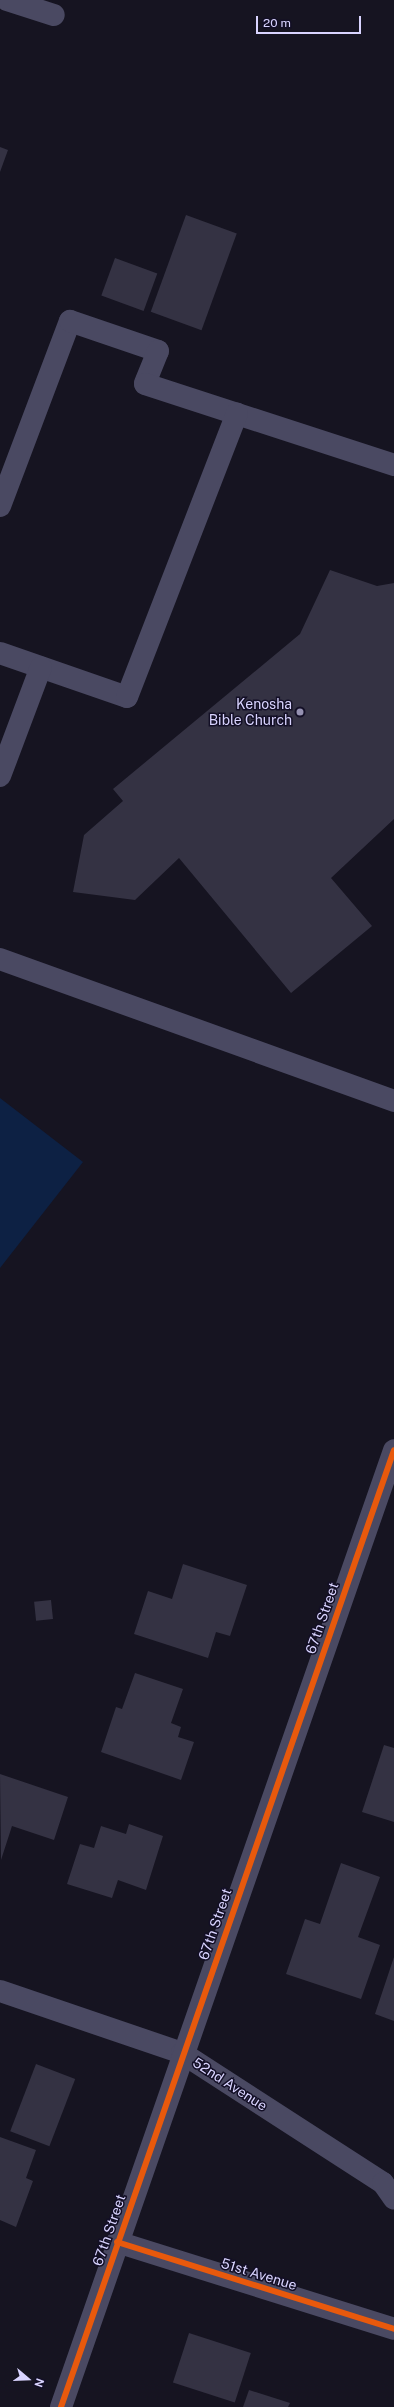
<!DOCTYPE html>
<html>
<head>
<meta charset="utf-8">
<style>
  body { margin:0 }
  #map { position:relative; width:394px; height:2407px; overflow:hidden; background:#161421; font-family:"Public Sans",sans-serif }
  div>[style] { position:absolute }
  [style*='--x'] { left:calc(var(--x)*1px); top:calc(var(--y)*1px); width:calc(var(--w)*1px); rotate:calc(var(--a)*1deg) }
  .water>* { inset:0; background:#0d2144 }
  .building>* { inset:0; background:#343243; transform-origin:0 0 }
  .minor>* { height:22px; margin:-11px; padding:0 11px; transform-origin:11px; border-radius:11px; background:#4a4962 }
  .cycleway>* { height:6px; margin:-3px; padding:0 3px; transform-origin:3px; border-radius:3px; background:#e8590c }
  .dots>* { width:11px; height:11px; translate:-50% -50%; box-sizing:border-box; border:2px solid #130f26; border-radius:50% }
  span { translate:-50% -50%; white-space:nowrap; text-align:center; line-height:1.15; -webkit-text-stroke:3px #130f26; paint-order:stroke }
  .poi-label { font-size:14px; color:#d9d4ff }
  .right { translate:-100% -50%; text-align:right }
  .street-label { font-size:14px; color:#d9d4ff }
  .north { position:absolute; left:8px; top:2359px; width:40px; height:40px; -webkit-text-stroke:3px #130f26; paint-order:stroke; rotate:109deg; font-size:11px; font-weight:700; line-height:16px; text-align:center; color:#d9d4ff }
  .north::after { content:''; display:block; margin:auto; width:14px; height:18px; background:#d9d4ff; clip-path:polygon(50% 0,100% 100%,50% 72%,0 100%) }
  .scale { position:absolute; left:256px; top:16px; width:105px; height:18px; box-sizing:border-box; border:2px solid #d9d4ff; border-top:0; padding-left:5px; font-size:12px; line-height:14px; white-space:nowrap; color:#d9d4ff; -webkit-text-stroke:3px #130f26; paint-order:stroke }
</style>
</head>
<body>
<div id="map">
  <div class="water">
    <div style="clip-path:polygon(0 1098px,83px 1162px,0 1268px)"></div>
  </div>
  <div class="building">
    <div style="clip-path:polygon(0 147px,8px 150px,0 172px)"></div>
    <div style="left:186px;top:215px;width:54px;height:103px;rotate:20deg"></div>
    <div style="left:115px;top:258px;width:45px;height:40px;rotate:20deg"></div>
    <div style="clip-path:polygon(330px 570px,377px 586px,394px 583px,394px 819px,331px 878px,372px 926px,291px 993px,179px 858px,135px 900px,73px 892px,84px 835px,123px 801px,113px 789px,300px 634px)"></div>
    <div style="clip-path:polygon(183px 1564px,247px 1585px,230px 1636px,216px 1632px,208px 1658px,134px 1634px,148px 1591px,172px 1599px)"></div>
    <div style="left:51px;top:1600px;width:19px;height:17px;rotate:84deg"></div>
    <div style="clip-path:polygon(135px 1673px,183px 1689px,171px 1723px,181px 1727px,178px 1737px,194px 1742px,181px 1780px,101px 1752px,116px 1707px,122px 1709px)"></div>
    <div style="clip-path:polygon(384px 1745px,394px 1748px,394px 1822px,362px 1812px)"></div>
    <div style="clip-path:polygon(0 1774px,68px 1797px,54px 1840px,12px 1826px,1px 1860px)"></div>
    <div style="clip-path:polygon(129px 1824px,163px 1836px,146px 1890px,118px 1880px,112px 1898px,67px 1884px,80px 1844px,94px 1848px,101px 1826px,126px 1834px)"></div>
    <div style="clip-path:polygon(341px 1863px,380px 1877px,358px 1937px,380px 1945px,361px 1999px,286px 1974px,305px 1919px,320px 1924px)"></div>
    <div style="clip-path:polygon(394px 1957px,394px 2021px,375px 2014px)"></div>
    <div style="left:36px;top:2064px;width:42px;height:72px;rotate:21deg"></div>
    <div style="clip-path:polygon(0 2137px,36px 2150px,26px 2178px,33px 2181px,16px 2227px,0 2220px)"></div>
    <div style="left:189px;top:2333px;width:65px;height:52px;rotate:18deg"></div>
    <div style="clip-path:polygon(249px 2390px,290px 2403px,288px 2407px,243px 2407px)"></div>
  </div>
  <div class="minor">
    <div style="--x:7;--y:0;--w:49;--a:17.7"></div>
    <div style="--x:0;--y:506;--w:198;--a:-69.3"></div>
    <div style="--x:70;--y:321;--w:93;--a:18.8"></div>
    <div style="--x:158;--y:351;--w:35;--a:112"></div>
    <div style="--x:145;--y:384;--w:262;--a:18"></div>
    <div style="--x:0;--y:653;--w:134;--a:19.1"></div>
    <div style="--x:127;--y:697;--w:304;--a:-68.8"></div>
    <div style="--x:0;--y:776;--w:116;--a:-69.4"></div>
    <div style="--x:0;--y:959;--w:419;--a:19.8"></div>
    <div style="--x:0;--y:1991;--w:192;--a:18.8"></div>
    <div style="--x:182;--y:2053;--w:239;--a:32.9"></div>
    <div style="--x:383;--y:2183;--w:19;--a:55"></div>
    <div style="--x:117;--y:2242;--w:290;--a:17.4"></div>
    <div style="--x:61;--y:2407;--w:1013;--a:-70.81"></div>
  </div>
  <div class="cycleway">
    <div style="--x:117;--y:2242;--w:290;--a:17.4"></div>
    <div style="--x:61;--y:2407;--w:1013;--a:-70.81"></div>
  </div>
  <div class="dots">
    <div style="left:300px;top:712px;background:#9591b1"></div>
  </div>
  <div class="poi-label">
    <span class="right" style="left:292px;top:712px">Kenosha<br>Bible Church</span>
  </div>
  <div class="street-label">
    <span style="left:322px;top:1618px;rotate:-71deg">67th Street</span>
    <span style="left:215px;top:1924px;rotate:-71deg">67th Street</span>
    <span style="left:230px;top:2084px;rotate:33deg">52nd Avenue</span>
    <span style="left:109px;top:2230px;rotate:-71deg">67th Street</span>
    <span style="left:259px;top:2274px;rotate:17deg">51st Avenue</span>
  </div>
  <div class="north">N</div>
  <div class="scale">20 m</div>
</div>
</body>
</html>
